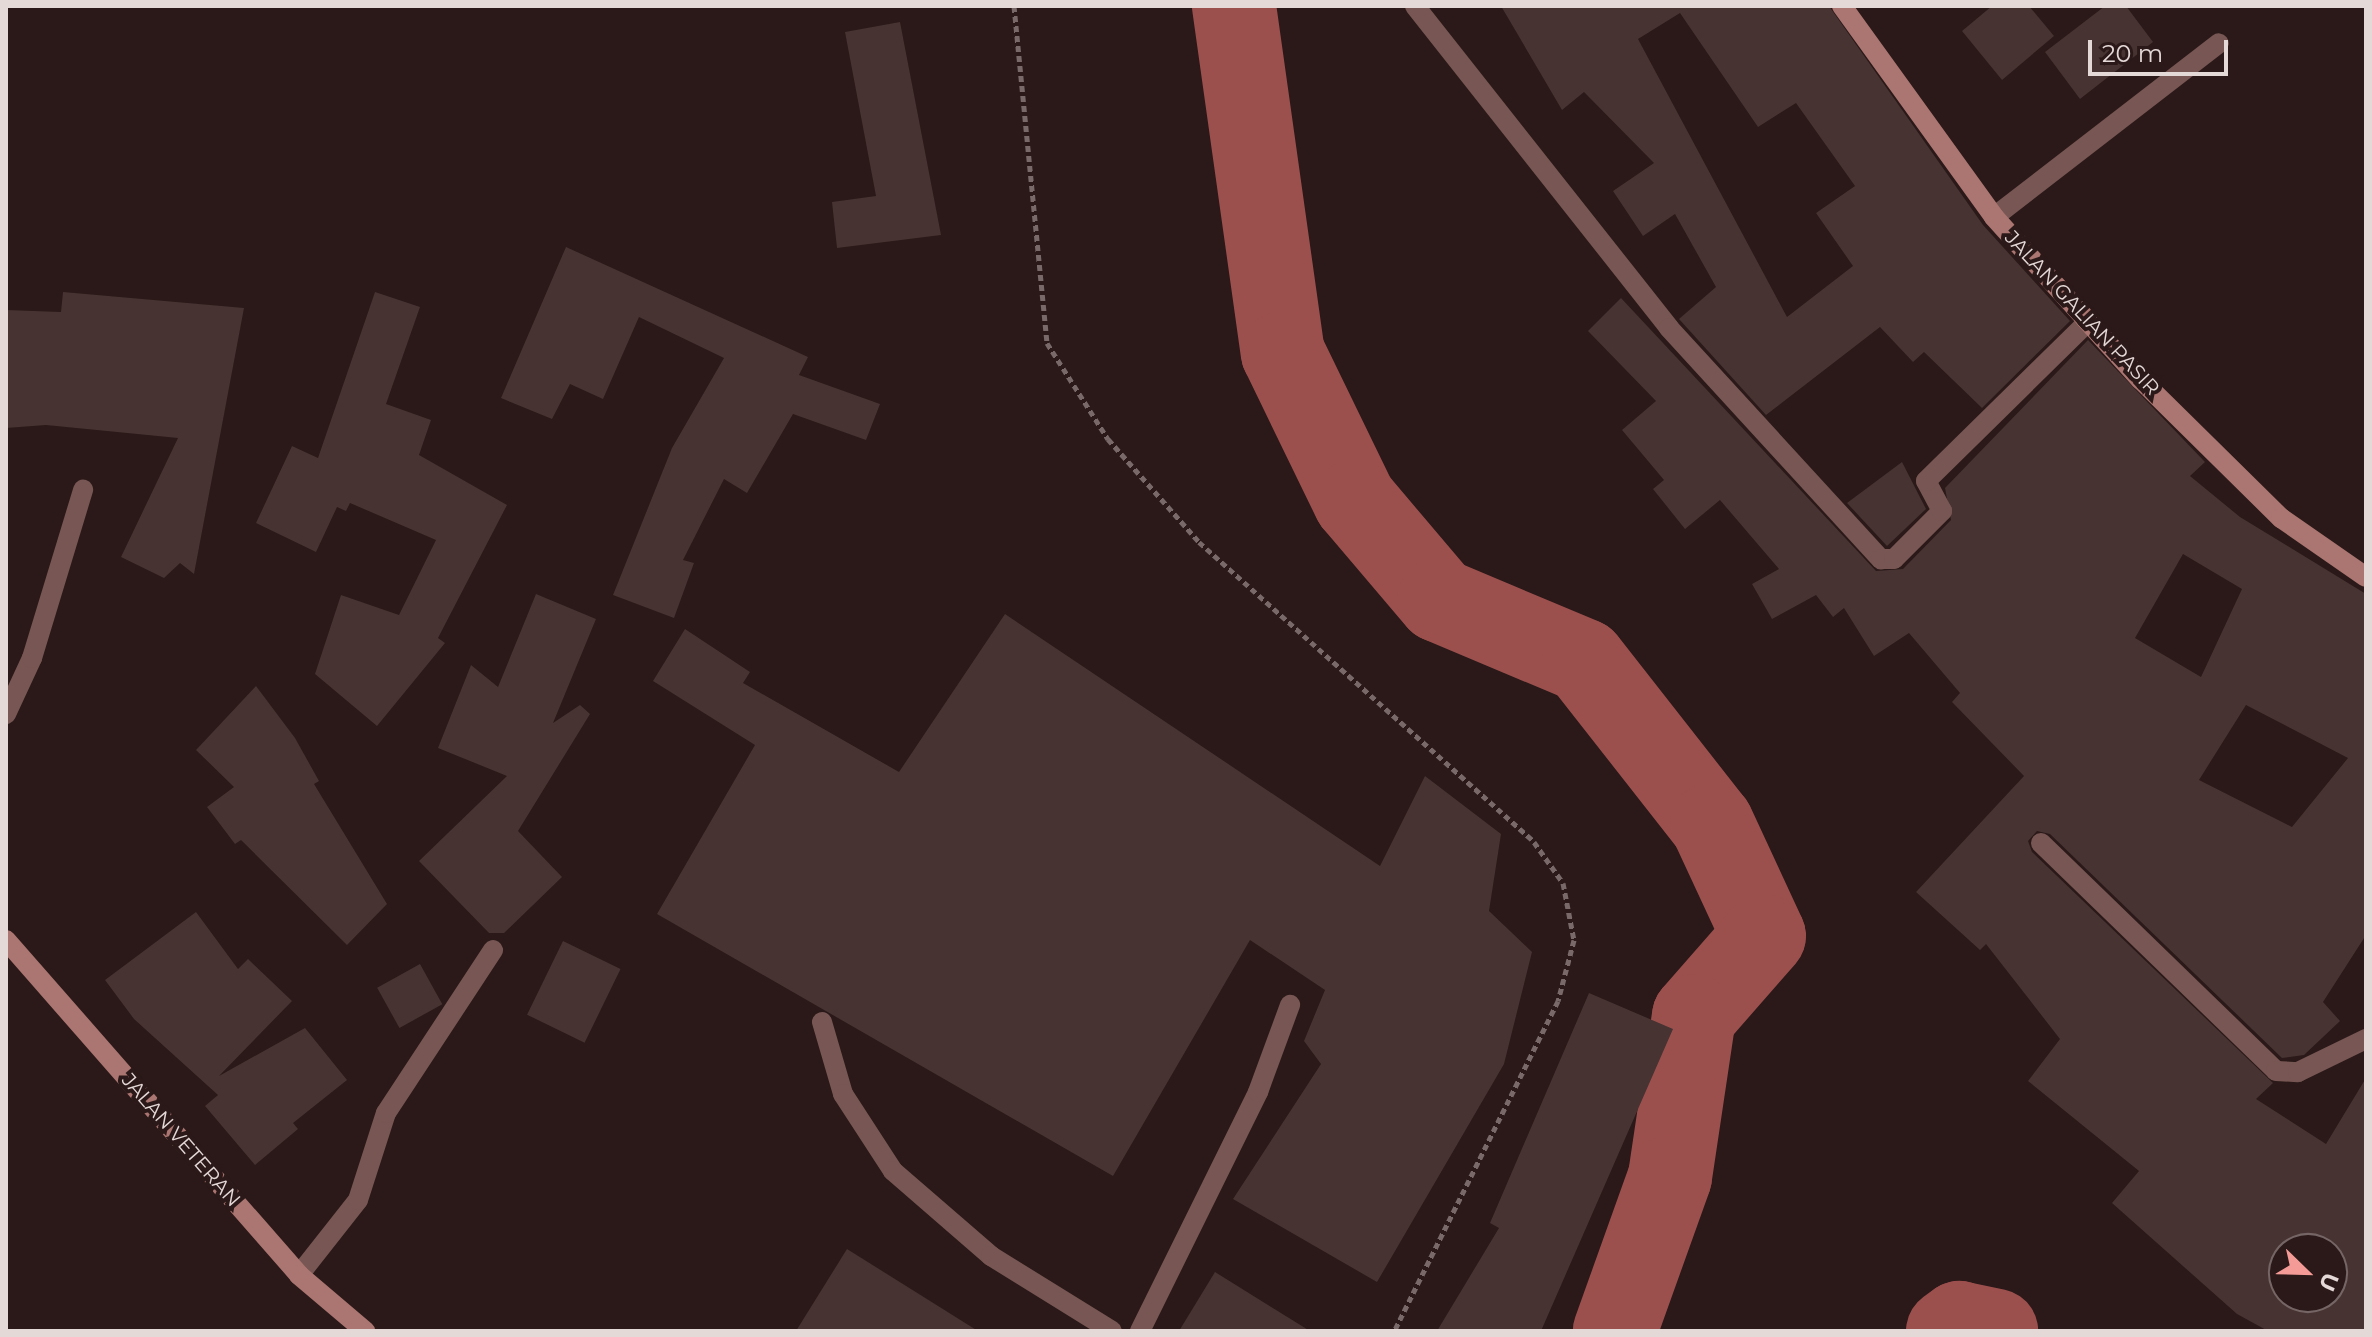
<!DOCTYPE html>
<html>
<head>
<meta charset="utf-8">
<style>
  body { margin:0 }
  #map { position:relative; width:2372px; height:1337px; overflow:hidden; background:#2a1918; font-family:Montserrat,sans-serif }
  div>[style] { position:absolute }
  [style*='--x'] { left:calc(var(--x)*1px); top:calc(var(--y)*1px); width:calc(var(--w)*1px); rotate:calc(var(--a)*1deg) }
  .river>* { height:84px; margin:-42px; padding:0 42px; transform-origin:42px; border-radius:42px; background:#9c504e }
  .building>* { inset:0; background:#463332; transform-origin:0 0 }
  .path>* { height:5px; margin-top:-2.5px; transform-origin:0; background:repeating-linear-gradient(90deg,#796a69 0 6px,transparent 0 10px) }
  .lane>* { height:20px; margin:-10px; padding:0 10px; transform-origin:10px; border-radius:10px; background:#775653 }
  .street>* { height:20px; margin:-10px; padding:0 10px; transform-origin:10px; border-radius:10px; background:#775653 }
  .secondary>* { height:20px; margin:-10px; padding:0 10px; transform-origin:10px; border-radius:10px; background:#ab7571 }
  span { translate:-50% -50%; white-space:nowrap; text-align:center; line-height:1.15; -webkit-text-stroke:8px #2a1918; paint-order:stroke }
  .street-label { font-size:20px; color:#e5d9d8 }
  .frame { position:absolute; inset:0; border:8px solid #e5d9d8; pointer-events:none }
  .north { position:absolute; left:2268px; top:1233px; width:80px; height:80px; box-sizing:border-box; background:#2a1918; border:2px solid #756665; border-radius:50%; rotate:113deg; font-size:22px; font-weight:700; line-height:32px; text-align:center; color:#e5d9d8 }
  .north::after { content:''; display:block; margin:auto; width:28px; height:36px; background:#f59b97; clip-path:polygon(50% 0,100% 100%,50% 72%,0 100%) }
  .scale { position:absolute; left:2088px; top:40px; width:140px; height:36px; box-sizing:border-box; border:4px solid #e5d9d8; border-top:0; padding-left:10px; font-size:24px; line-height:28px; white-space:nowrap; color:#e5d9d8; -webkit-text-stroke:6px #2a1918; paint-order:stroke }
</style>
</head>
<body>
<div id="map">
  <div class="river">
    <div style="--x:1234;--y:6;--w:350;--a:82"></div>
    <div style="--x:1283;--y:353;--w:165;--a:64.1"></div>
    <div style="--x:1355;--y:501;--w:130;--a:49.7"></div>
    <div style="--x:1439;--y:600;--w:157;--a:22.8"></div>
    <div style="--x:1584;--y:661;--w:207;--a:51.9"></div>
    <div style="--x:1712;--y:824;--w:123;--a:65.1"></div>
    <div style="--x:1764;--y:936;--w:106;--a:131.2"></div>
    <div style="--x:1694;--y:1016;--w:163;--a:98.5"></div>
    <div style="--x:1670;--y:1177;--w:164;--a:109.7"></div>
    <div style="--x:1948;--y:1331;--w:14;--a:-36"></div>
    <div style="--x:1959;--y:1323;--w:38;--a:12"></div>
  </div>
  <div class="building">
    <div style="clip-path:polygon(evenodd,1501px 6px,1829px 6px,1983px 225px,2070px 321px,1982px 408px,1924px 352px,1913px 362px,1880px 327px,1766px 415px,1679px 319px,1716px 287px,1675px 214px,1643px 236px,1613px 191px,1654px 163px,1584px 92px,1562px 110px,1501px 6px,1680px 13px,1758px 127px,1796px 103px,1855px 186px,1816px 213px,1853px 266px,1787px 317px,1638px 39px,1680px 13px)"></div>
    <div style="clip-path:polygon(1992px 6px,2029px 6px,2054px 36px,2002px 80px,1962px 31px)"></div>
    <div style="clip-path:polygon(2105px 6px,2126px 6px,2153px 42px,2080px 99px,2045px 52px)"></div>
    <div style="clip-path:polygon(900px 22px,941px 235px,837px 248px,832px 202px,876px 196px,845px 32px)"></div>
    <div style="clip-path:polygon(566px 247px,808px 357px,799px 375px,880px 404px,866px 440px,793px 414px,747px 493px,724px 479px,683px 560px,694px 563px,674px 618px,613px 595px,672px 448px,724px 358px,639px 317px,603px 399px,570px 384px,552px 419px,501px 398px)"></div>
    <div style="clip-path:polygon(63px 292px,244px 308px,194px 574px,180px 563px,164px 578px,121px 557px,178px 438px,46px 425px,6px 428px,6px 310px,61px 312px)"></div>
    <div style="clip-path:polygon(375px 292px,420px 307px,386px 404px,431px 420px,419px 455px,507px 505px,438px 638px,445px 643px,377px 726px,315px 674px,341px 595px,399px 615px,436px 540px,350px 503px,346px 511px,337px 507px,316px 552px,256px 523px,292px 446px,318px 458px)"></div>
    <div style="clip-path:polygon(evenodd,1621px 298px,1876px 571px,1903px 569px,1951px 520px,1945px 488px,2088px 340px,2205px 462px,2190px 476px,2240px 517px,2366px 594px,2366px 935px,2323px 1002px,2340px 1021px,2304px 1055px,2282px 1058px,2050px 834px,2037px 831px,2028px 841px,2032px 852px,2273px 1083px,2256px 1099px,2326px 1144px,2366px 1078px,2366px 1331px,2268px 1331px,2237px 1314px,2112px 1203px,2139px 1171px,2028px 1081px,2060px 1039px,1986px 944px,1980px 950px,1916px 892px,2024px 776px,1952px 702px,1960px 693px,1909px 633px,1874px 656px,1844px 608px,1833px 617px,1816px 595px,1772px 619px,1752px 584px,1779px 569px,1720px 500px,1685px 529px,1653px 489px,1664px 480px,1622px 430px,1656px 401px,1588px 331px,1621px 298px,2183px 554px,2242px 589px,2201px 677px,2135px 638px,2183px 554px,1621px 298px,2246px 705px,2348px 758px,2292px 827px,2199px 780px,2246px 705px,1621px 298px,2284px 1249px,2332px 1249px,2332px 1297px,2284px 1297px,2284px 1249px)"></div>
    <div style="clip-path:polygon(1902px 462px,1926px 509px,1887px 546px,1847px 503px)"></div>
    <div style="clip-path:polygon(536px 594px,596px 619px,553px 723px,580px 705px,590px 714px,518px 831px,562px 877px,504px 933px,489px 933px,419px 861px,507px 776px,438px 748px,471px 665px,498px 687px)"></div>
    <div style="clip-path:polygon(1005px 614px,1380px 866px,1425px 776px,1501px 834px,1489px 911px,1532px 952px,1504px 1064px,1377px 1282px,1233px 1199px,1321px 1064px,1304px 1041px,1325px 990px,1250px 940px,1113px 1176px,657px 914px,755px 745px,653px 681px,685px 629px,750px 672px,743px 683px,899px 772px)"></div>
    <div style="clip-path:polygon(256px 686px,295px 738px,319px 781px,314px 784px,387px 904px,347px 945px,241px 840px,235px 844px,207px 807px,234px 787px,196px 750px)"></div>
    <div style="clip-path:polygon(196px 912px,238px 969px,248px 959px,292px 1001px,219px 1076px,305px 1028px,347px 1080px,293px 1123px,298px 1129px,255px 1165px,205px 1106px,218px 1095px,134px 1019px,105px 980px)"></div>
    <div style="left:563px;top:941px;width:64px;height:82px;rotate:26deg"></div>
    <div style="left:420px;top:964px;width:46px;height:49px;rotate:61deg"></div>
    <div style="clip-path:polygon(1589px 993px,1673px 1029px,1541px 1331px,1437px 1331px,1499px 1228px,1490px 1223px)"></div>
    <div style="clip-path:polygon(847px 1249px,978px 1331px,796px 1331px)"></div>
    <div style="clip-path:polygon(1215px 1272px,1310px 1331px,1179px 1331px)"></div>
  </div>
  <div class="path">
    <div style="--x:1014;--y:6;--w:339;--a:84.4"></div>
    <div style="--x:1047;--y:343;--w:114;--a:57.6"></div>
    <div style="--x:1108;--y:439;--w:137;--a:48.5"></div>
    <div style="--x:1199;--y:542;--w:450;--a:41.8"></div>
    <div style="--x:1534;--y:842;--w:50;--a:54.7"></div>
    <div style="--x:1563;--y:883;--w:58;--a:79.1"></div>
    <div style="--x:1574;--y:940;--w:63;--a:104.7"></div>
    <div style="--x:1558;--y:1001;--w:369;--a:116.4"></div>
  </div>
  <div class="lane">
    <div style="--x:1994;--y:217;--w:284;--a:-37.7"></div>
  </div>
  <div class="street">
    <div style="--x:1415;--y:6;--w:410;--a:51.7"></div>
    <div style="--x:1669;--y:328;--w:314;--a:47.5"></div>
    <div style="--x:1881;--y:559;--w:13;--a:0"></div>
    <div style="--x:1894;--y:559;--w:68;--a:-45"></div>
    <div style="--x:1942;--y:511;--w:34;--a:-118"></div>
    <div style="--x:1926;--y:481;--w:227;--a:-44.5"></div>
    <div style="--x:6;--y:714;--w:62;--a:-65.1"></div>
    <div style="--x:32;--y:658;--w:176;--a:-73.1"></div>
    <div style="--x:2041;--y:843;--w:327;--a:44.1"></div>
    <div style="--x:2276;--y:1071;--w:22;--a:3"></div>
    <div style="--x:2298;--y:1072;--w:76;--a:-25.9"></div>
    <div style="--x:822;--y:1022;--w:75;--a:73.7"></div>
    <div style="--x:843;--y:1094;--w:92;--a:57"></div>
    <div style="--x:893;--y:1171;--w:130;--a:40.9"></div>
    <div style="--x:991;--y:1256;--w:142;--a:31.8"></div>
    <div style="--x:299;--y:1275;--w:95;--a:-51.8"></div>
    <div style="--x:358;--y:1200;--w:91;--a:-72.2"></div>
    <div style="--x:386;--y:1113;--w:195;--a:-56.7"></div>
    <div style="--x:1140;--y:1331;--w:267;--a:-63.7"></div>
    <div style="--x:1258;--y:1092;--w:93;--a:-69.8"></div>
  </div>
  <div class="secondary">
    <div style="--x:1842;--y:6;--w:260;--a:54.2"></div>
    <div style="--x:1994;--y:217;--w:219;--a:48"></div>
    <div style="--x:2141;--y:380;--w:197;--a:44.6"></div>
    <div style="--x:2281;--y:518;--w:103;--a:34.8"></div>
    <div style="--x:6;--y:940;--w:445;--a:48.8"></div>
    <div style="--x:299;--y:1275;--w:87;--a:40.3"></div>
  </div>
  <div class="street-label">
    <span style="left:2082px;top:313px;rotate:47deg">JALAN GALIAN PASIR</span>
    <span style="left:181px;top:1140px;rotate:49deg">JALAN VETERAN</span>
  </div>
  <div class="frame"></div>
  <div class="north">U</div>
  <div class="scale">20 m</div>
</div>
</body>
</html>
